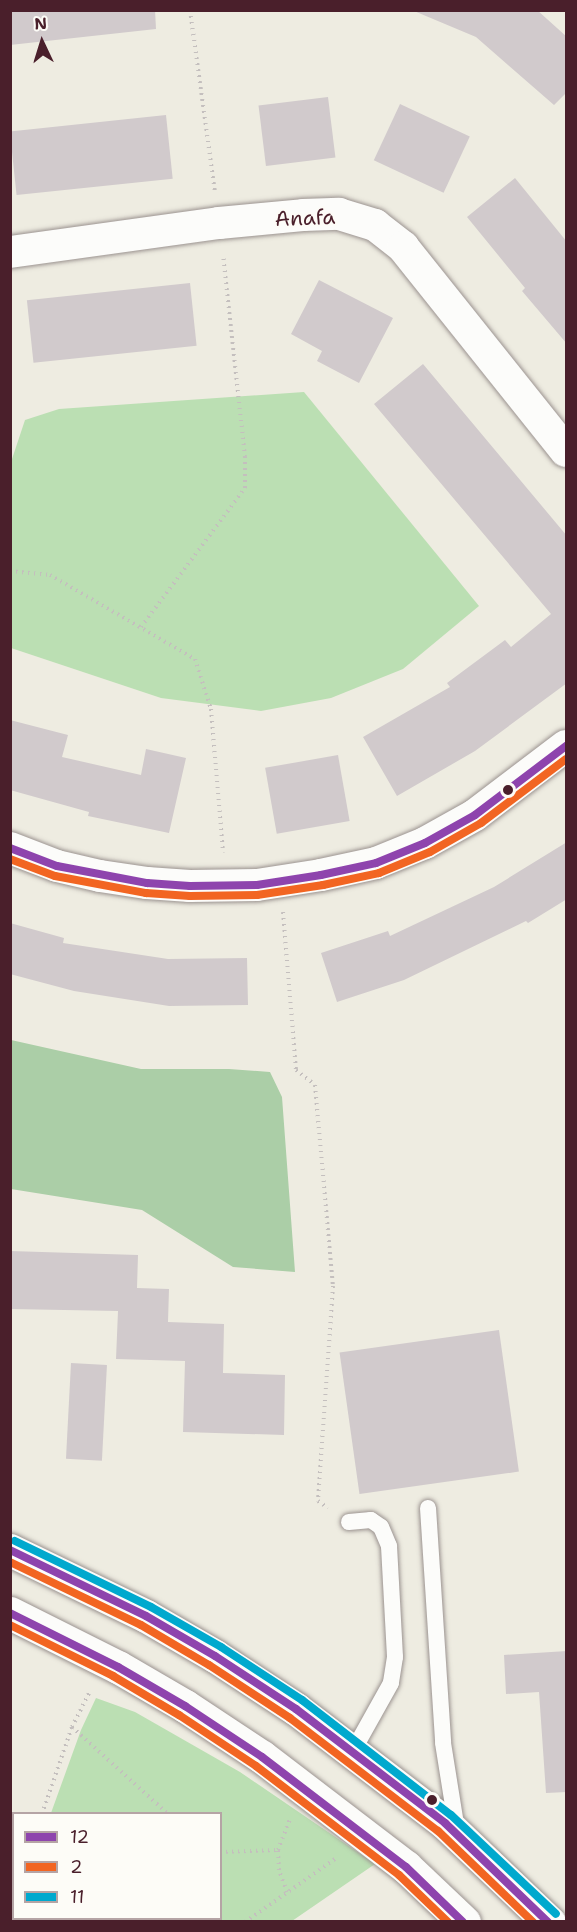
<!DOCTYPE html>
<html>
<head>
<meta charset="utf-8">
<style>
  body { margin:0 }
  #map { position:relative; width:577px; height:1932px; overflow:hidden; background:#eeece1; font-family:"Shantell Sans",sans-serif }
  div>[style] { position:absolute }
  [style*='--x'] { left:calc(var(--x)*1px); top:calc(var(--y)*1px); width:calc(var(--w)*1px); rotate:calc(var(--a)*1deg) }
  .green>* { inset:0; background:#bbdfb3 }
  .forest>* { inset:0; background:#abcea7 }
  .building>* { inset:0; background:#d1cacc; transform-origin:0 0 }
  .path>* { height:4px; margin-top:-2px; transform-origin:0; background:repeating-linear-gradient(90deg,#c4bfbe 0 1.5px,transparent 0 6px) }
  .roads { filter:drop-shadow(0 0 2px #9b9390) drop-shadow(0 0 2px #9b9390) }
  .service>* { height:16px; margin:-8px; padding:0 8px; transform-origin:8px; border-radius:8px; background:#fcfcfa }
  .minor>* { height:32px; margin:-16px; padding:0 16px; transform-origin:16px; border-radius:16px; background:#fcfcfa }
  .tertiary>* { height:33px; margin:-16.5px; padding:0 16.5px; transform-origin:16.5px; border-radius:16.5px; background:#fcfcfa }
  .bus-1>* { height:8px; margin:-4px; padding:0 4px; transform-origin:4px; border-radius:4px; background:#8e44ad }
  .bus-2>* { height:8px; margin:-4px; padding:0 4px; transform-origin:4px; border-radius:4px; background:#f26522 }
  .bus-3>* { height:8px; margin:-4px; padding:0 4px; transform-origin:4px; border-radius:4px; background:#00a9ce }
  .dots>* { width:16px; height:16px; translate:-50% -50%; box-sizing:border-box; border:3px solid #fdfcf7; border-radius:50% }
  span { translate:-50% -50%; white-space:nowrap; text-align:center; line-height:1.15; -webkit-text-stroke:4.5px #fdfcf7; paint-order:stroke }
  .street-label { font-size:21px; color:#4a1f2b }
  .frame { position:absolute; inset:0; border:12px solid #4a1f2b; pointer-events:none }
  .legend { position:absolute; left:12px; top:1812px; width:210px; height:108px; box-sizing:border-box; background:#fdfcf7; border:2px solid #b5a4a5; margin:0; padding:8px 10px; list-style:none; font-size:18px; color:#4a1f2b }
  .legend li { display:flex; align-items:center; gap:12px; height:30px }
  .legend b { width:30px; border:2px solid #b5a4a5 }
  .north { position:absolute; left:12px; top:12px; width:60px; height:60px; -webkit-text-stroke:4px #fdfcf7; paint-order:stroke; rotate:356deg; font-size:16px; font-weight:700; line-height:24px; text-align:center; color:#4a1f2b }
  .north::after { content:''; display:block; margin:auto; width:21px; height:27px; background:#4a1f2b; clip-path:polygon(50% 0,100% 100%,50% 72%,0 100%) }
</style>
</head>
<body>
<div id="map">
  <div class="green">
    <div style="clip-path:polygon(304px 392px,479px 606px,403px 669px,331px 698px,261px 711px,161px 698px,11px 648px,11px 462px,25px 420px,59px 409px)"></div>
    <div style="clip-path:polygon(96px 1698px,135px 1712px,240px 1772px,375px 1864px,292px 1921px,42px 1921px,41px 1919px,220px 1918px,220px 1814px,51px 1813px,81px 1730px)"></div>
  </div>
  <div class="forest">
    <div style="clip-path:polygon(11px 1040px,141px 1069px,229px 1069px,270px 1072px,282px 1097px,295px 1272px,233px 1267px,142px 1210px,11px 1189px)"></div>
  </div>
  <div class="building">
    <div style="clip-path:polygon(10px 10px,155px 10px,156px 29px,10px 45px)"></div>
    <div style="clip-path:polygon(537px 10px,567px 37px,567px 92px,554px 105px,476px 37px,414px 11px)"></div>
    <div style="left:328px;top:97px;width:61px;height:70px;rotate:83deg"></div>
    <div style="left:400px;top:104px;width:77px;height:62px;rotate:25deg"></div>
    <div style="left:166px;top:115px;width:64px;height:157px;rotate:84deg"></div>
    <div style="clip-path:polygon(515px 178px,567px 242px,567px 344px,522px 291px,525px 288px,467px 217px)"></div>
    <div style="clip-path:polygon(319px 280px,393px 318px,359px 383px,317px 361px,322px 351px,291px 334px)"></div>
    <div style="left:190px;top:283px;width:63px;height:164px;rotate:84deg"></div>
    <div style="clip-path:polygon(423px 364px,567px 536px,567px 683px,475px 751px,397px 796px,363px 737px,450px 687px,447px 683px,505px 640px,511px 647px,551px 614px,374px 404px)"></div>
    <div style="clip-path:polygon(10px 720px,68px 735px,62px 757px,141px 775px,146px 749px,186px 758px,169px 833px,88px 816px,89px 812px,10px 790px)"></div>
    <div style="left:338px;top:755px;width:67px;height:74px;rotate:80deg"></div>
    <div style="clip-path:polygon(567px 842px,567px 899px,528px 923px,526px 921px,404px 980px,337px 1002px,321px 953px,388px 931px,390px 936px,494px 887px)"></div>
    <div style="clip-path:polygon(10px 923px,64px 938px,63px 943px,168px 959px,247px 958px,248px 1005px,169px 1006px,74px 991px,10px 974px)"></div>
    <div style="clip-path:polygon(10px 1251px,138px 1255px,137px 1288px,169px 1289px,168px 1322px,224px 1324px,223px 1373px,285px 1375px,284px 1435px,183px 1432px,185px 1361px,116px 1359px,118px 1311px,10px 1309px)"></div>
    <div style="left:499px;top:1330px;width:143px;height:161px;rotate:82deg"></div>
    <div style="left:71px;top:1363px;width:36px;height:96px;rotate:3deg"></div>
    <div style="clip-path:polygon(567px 1651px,567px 1792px,546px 1793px,539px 1692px,506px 1694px,504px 1655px)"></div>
  </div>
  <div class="path">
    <div style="--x:190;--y:10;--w:184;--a:82.2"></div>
    <div style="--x:10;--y:571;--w:40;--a:5.7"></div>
    <div style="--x:50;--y:575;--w:168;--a:30.1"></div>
    <div style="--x:195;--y:659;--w:52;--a:72.3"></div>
    <div style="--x:211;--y:709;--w:144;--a:85.2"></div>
    <div style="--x:141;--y:627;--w:174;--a:-53.2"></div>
    <div style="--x:245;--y:488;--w:31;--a:-90"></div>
    <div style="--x:245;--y:457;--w:202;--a:-96.2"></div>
    <div style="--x:283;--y:912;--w:159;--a:85.3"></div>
    <div style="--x:296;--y:1070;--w:24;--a:38"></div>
    <div style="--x:315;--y:1085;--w:202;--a:84.9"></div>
    <div style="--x:333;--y:1286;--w:216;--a:94"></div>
    <div style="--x:318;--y:1501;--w:12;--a:35"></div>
    <div style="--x:72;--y:1727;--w:130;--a:42.2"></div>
    <div style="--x:42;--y:1814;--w:92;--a:-71"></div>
    <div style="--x:72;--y:1727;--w:40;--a:-63.4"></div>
    <div style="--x:220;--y:1852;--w:58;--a:-2"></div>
    <div style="--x:287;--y:1892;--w:23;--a:-110"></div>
    <div style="--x:279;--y:1870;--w:20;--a:-93"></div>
    <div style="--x:278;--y:1850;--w:33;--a:-69"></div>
    <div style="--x:32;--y:1918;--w:4;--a:76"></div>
    <div style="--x:137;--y:1922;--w:6;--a:-45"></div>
    <div style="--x:245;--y:1922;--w:113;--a:-35"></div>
  </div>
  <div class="roads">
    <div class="service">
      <div style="--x:428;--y:1508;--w:235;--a:86.3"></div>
      <div style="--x:443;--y:1743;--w:88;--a:80.9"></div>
      <div style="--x:349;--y:1522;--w:22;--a:-5"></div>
      <div style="--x:371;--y:1520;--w:12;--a:35"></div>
      <div style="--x:381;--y:1527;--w:21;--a:67"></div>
      <div style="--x:389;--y:1546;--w:111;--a:86.9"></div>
      <div style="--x:395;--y:1657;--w:26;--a:99"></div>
      <div style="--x:391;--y:1683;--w:78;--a:119.2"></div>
    </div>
    <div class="minor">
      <div style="--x:10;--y:252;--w:211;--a:-7.9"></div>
      <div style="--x:219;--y:223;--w:84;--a:-5.4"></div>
      <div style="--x:303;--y:215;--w:36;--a:-2"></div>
      <div style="--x:339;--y:214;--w:38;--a:17"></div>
      <div style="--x:375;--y:225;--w:36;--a:38"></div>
      <div style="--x:403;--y:247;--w:261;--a:51.4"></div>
      <div style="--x:10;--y:848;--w:50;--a:21"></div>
      <div style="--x:57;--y:866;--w:44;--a:13.1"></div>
      <div style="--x:100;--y:876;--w:48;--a:8.5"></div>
      <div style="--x:147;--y:883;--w:43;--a:4"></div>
      <div style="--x:190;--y:886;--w:67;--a:-0.9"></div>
      <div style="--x:257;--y:885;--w:65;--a:-8.9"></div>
      <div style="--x:321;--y:875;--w:56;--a:-12.3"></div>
      <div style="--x:376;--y:863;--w:53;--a:-22.2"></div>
      <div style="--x:425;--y:843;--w:57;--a:-29.2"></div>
      <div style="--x:475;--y:815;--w:114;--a:-37.2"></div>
    </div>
    <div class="tertiary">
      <div style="--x:10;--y:1550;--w:151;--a:25.9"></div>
      <div style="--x:146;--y:1616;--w:80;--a:30.1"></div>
      <div style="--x:215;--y:1656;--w:97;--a:33.2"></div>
      <div style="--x:296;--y:1709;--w:188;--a:37.4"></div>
      <div style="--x:445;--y:1823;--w:144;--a:43.6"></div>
      <div style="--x:10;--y:1613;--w:121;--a:26.6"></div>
      <div style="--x:118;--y:1667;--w:78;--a:30.2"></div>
      <div style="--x:185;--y:1706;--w:92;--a:33.5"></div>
      <div style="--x:262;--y:1757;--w:181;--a:37.4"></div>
      <div style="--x:406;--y:1867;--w:80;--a:43.5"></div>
    </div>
  </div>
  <div class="bus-1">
    <div style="--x:10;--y:848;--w:50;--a:21"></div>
    <div style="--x:57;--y:866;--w:92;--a:10.7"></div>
    <div style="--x:147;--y:883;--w:43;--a:4"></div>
    <div style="--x:190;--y:886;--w:67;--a:-0.9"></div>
    <div style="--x:257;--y:885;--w:65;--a:-8.9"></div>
    <div style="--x:321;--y:875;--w:56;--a:-12.3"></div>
    <div style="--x:376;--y:863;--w:53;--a:-22.2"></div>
    <div style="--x:425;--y:843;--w:57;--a:-29.2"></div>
    <div style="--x:475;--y:815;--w:114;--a:-37.2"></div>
    <div style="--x:10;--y:1550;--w:151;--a:25.9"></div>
    <div style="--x:146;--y:1616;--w:80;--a:30.1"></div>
    <div style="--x:215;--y:1656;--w:97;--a:33.2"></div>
    <div style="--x:296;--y:1709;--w:188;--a:37.4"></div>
    <div style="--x:445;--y:1823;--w:143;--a:43.9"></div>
    <div style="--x:10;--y:1613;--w:121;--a:26.6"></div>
    <div style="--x:118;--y:1667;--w:78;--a:30.2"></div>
    <div style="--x:185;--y:1706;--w:92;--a:33.5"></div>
    <div style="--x:262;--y:1757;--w:181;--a:37.4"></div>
    <div style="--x:406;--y:1867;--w:79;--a:44"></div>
  </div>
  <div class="bus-2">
    <div style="--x:10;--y:859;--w:48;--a:20.7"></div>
    <div style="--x:55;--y:876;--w:93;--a:10.6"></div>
    <div style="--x:146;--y:893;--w:44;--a:3.9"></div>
    <div style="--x:190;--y:896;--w:67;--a:-0.9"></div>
    <div style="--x:257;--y:895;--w:67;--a:-8.6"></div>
    <div style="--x:323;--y:885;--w:57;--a:-12.1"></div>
    <div style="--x:379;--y:873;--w:55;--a:-22.4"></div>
    <div style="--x:430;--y:852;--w:59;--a:-29.6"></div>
    <div style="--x:481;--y:823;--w:106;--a:-37"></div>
    <div style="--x:10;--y:1562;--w:145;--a:25.7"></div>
    <div style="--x:141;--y:1625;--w:79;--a:30.5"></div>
    <div style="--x:209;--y:1665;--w:97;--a:33.2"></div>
    <div style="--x:290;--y:1718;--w:186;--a:37.4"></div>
    <div style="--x:438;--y:1831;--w:132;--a:43.8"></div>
    <div style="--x:10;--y:1625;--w:115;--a:26.3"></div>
    <div style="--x:113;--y:1676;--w:77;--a:30.6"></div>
    <div style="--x:179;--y:1715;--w:92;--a:33.5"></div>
    <div style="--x:256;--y:1766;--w:180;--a:37.3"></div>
    <div style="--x:399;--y:1875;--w:68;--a:43.8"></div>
  </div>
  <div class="bus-3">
    <div style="--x:15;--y:1541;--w:151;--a:25.9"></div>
    <div style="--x:151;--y:1607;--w:81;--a:29.7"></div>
    <div style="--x:221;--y:1647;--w:97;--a:33.2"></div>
    <div style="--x:302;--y:1700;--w:188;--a:37.7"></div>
    <div style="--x:451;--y:1815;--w:144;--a:43.3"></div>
  </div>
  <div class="dots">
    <div style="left:508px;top:790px;background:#4a1f2b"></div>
    <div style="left:432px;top:1800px;background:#4a1f2b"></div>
  </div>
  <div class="street-label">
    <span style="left:305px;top:218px;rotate:-2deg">Anafa</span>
  </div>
  <div class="frame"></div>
  <ul class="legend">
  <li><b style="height:8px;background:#8e44ad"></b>12</li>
  <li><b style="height:8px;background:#f26522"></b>2</li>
  <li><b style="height:8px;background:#00a9ce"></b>11</li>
  </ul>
  <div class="north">N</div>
</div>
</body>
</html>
